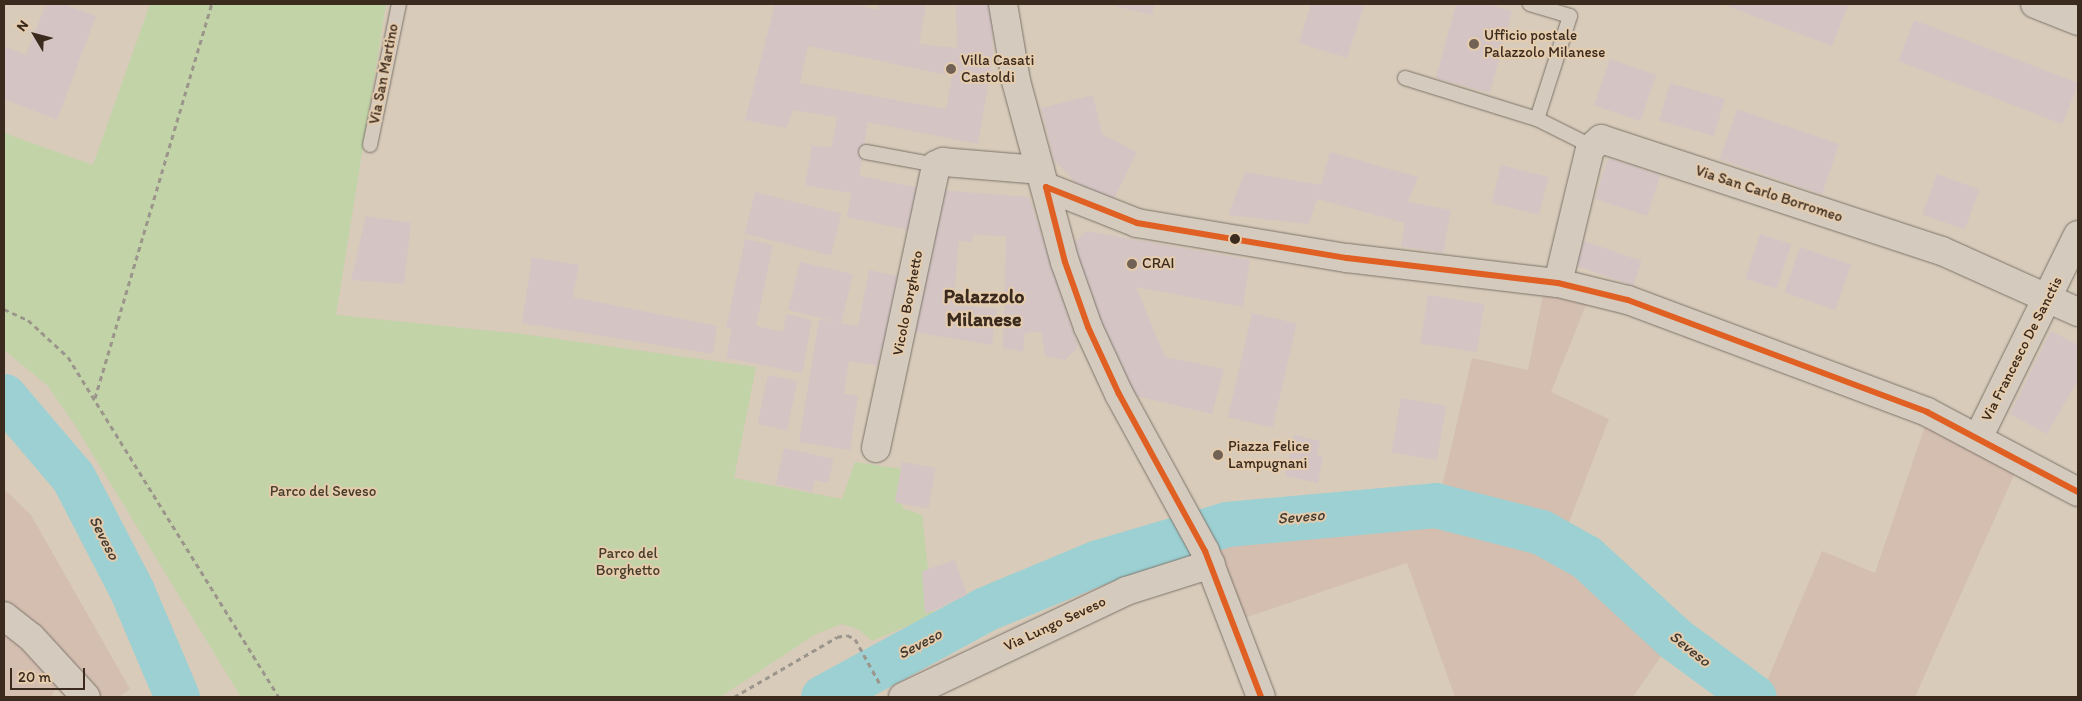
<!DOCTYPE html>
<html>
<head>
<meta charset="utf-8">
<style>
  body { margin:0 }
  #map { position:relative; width:2082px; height:701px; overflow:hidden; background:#d8cbba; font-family:Itim,sans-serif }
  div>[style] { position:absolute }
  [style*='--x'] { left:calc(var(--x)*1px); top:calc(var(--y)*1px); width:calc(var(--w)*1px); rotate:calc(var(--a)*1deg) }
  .built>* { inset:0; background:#d4beb0 }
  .green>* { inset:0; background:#c1d3a7 }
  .river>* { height:45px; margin:-22.5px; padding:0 22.5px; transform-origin:22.5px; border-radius:22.5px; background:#9cd0d3 }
  .building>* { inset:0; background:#d4c5c4; transform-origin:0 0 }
  .path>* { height:3px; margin-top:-1.5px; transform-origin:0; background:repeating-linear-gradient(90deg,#9c958b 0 5px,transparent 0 9px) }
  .roads { filter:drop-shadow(0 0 1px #7d7469) drop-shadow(0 0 1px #7d7469) }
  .service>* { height:14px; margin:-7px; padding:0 7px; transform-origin:7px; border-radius:7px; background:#d4cabe }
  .minor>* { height:28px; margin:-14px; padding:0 14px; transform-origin:14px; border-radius:14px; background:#d4cabe }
  .bus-1>* { height:6px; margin:-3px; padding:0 3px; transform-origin:3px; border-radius:3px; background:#e05f22 }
  .dots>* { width:14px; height:14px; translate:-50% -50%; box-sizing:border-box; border:2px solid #e5ccad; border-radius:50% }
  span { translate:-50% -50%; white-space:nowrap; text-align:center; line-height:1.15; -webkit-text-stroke:4px #e5ccad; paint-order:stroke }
  .poi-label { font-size:15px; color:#3b2a1e }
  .left { translate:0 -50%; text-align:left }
  .street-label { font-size:15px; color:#3b2a1e }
  .park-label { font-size:15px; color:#463c2a }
  .water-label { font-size:16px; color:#423b31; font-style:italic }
  .district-label { font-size:20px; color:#3b2a1e; font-weight:700 }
  .frame { position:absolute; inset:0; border:5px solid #3b2a1e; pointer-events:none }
  .north { position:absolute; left:10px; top:10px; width:50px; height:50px; -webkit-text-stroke:4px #e5ccad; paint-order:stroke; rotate:307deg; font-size:14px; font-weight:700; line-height:20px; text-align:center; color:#3b2a1e }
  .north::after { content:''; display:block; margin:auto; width:18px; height:22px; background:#3b2a1e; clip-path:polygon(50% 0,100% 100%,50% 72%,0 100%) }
  .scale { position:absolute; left:10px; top:668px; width:75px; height:22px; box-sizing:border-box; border:2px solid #3b2a1e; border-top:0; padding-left:6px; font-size:15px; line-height:18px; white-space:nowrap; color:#3b2a1e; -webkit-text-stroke:4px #e5ccad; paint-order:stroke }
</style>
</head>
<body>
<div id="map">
  <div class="built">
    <div style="clip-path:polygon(1544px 290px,1588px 300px,1551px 392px,1609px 419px,1566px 530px,1441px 491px,1472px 358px,1528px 370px)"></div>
    <div style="clip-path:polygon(1926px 423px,2019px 464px,1915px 697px,1778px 697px,1764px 688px,1822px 551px,1875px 573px)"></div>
    <div style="clip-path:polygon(4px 489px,31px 515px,130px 689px,119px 697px,78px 697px,62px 677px,51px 697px,4px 697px)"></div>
    <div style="clip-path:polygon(1424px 524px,1461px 529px,1528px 548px,1562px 564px,1584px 576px,1664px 652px,1633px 697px,1455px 697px,1407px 563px,1241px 619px,1212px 546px,1269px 534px)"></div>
  </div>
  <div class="green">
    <div style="clip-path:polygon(150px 4px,386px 4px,336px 315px,522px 334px,756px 367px,734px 478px,842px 499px,855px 462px,908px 470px,902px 508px,922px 515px,933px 615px,872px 641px,858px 629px,842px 624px,816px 634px,720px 697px,241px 697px,73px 422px,47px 385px,4px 350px,4px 133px,93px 165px)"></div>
  </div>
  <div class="river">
    <div style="--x:4;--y:396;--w:106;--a:49.6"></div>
    <div style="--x:73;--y:477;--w:128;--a:62.6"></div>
    <div style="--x:132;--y:591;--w:115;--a:67"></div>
    <div style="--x:823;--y:697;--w:184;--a:-28.5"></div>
    <div style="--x:985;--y:609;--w:122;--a:-22.6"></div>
    <div style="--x:1098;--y:562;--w:134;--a:-16.4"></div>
    <div style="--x:1227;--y:524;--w:209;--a:-5.2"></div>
    <div style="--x:1435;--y:505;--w:109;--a:14.3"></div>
    <div style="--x:1541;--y:532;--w:51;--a:29.1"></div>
    <div style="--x:1586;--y:557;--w:120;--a:42.6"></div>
    <div style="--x:1674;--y:638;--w:99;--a:36.4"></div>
  </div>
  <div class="building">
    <div style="clip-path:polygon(46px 4px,64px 4px,96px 16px,57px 120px,4px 99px,4px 46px,26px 55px)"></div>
    <div style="clip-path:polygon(evenodd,775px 4px,856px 4px,878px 10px,879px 4px,926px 4px,919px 44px,957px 48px,956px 4px,991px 4px,993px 56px,978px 144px,868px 122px,859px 176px,926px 189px,917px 232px,847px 217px,851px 193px,805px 185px,812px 145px,831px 148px,837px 117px,793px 110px,787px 128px,745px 120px,775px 4px,808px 46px,952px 76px,946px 109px,800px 83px,808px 46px)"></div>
    <div style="clip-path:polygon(1106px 4px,1154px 4px,1152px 15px)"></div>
    <div style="clip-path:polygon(1311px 4px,1365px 4px,1347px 58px,1299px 43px)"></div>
    <div style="clip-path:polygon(1456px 4px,1487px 4px,1512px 11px,1490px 93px,1436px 78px)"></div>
    <div style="clip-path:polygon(1722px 4px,1849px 4px,1832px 46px)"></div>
    <div style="left:1914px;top:20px;width:176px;height:44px;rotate:21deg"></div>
    <div style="left:1610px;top:59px;width:49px;height:49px;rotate:19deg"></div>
    <div style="left:1670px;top:83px;width:57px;height:39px;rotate:16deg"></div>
    <div style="clip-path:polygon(1093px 95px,1102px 134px,1137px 152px,1113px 201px,1075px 182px,1054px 160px,1041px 108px)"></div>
    <div style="left:1737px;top:109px;width:108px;height:53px;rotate:19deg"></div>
    <div style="clip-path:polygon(1330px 152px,1418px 177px,1408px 202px,1451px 210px,1443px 253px,1401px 246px,1405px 223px,1317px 199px,1309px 224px,1228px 215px,1245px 172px,1321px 185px)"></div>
    <div style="left:1608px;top:158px;width:55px;height:43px;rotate:18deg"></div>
    <div style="left:1501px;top:165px;width:49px;height:39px;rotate:14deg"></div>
    <div style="left:1937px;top:174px;width:45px;height:43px;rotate:20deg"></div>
    <div style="clip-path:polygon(939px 190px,1029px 197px,1078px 347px,1065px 360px,1045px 356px,1041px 331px,1025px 333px,1023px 352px,1003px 348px,1006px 236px,973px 235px,972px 242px,959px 241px,953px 305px,997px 309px,992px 345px,913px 332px)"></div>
    <div style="left:755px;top:192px;width:89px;height:43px;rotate:14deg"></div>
    <div style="clip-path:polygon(366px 216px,411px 223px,404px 284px,351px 280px)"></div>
    <div style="clip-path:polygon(1086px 231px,1250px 260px,1243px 307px,1136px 287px,1165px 357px,1224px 369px,1212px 414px,1132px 395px,1106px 343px,1072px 245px)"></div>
    <div style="left:1760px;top:234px;width:33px;height:47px;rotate:18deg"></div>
    <div style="clip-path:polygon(745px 239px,773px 245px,756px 326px,783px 332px,786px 314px,812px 320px,802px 373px,726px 358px,732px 329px,726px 328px)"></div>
    <div style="left:1584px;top:241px;width:61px;height:26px;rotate:19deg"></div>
    <div style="left:1800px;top:247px;width:54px;height:48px;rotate:19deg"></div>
    <div style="clip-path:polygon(532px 257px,579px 265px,573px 297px,717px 326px,713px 354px,522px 323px)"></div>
    <div style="clip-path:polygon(800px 262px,853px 274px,841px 323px,858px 326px,869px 270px,907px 278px,892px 350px,881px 348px,878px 366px,849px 361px,844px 394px,858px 396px,850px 450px,799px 442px,819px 319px,838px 322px,788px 310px)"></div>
    <div style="left:1428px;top:295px;width:57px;height:49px;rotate:9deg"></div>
    <div style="left:1252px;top:313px;width:46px;height:107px;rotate:13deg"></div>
    <div style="clip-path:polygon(2051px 331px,2078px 345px,2078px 380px,2047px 434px,2010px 414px)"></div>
    <div style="left:768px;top:375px;width:30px;height:50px;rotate:12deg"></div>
    <div style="left:1401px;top:398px;width:46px;height:55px;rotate:10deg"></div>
    <div style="clip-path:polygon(1294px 435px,1320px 441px,1317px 455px,1323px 456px,1318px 483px,1285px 476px)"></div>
    <div style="clip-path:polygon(784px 448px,834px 459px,828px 483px,815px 480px,812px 492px,776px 484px)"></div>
    <div style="left:902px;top:462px;width:34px;height:41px;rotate:10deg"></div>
    <div style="clip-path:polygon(955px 560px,967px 595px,925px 614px,922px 571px)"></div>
  </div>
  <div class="path">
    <div style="--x:4;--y:309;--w:26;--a:25"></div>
    <div style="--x:28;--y:320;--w:54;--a:42.8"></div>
    <div style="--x:68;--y:357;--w:400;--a:58.2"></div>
    <div style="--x:95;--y:398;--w:411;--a:-73.5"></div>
    <div style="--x:734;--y:697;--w:119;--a:-30.2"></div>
    <div style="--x:837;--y:637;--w:10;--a:-11"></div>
    <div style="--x:847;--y:635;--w:9;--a:27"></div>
    <div style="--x:855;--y:639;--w:54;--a:61"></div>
  </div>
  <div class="roads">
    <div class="service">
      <div style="--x:1405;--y:78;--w:138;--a:17.3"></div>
      <div style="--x:1537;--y:119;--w:108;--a:-72.2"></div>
      <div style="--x:1570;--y:16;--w:42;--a:-163.3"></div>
      <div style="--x:1537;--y:119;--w:60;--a:26.6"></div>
      <div style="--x:370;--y:145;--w:144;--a:-78.4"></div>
      <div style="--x:866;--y:152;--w:71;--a:10.5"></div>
    </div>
    <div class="minor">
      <div style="--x:1003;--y:4;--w:78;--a:80.4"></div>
      <div style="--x:1016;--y:81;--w:188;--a:74.9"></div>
      <div style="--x:1065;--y:262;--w:69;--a:70.5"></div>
      <div style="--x:1088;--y:327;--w:74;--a:65.2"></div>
      <div style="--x:1119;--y:394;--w:179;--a:61.3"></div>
      <div style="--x:1205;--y:551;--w:156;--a:69"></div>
      <div style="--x:2035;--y:4;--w:46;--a:21.6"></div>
      <div style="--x:1046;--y:187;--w:98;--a:21.6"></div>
      <div style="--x:1137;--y:223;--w:213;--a:9.5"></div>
      <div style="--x:1347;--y:258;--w:212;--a:6.8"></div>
      <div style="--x:1558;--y:283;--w:72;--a:13.7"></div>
      <div style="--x:1628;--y:300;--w:319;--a:20.5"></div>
      <div style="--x:1927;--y:412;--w:171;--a:27.9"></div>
      <div style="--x:1558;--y:283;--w:138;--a:-76.6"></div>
      <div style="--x:1590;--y:149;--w:15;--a:-42"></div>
      <div style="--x:1601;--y:139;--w:359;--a:18.2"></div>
      <div style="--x:1942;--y:251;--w:149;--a:24.2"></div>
      <div style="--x:1979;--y:436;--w:224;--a:-63.8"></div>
      <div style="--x:876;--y:448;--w:289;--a:-78"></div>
      <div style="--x:936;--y:165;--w:8;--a:-23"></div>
      <div style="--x:943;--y:162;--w:97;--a:4.7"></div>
      <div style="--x:4;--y:616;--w:34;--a:38"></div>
      <div style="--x:31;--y:637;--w:81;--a:47.5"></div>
      <div style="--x:903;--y:697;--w:247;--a:-25.4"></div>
      <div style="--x:1126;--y:591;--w:89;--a:-17.6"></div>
    </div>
  </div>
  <div class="bus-1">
    <div style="--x:1046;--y:187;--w:98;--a:21.6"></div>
    <div style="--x:1137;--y:223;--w:213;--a:9.5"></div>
    <div style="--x:1347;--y:258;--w:212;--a:6.8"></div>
    <div style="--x:1558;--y:283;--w:72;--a:13.7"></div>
    <div style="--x:1628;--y:300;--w:319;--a:20.5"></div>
    <div style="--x:1927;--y:412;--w:171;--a:27.9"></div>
    <div style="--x:1046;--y:187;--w:77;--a:75.8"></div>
    <div style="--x:1065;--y:262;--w:69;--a:70.5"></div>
    <div style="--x:1088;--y:327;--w:74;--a:65.2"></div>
    <div style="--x:1119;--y:394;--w:179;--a:61.3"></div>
    <div style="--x:1205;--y:551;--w:156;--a:69"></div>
  </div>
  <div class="dots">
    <div style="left:1474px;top:44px;background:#726255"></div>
    <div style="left:951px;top:69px;background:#726255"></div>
    <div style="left:1235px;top:239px;background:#3b2a1e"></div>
    <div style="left:1132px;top:264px;background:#726255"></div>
    <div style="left:1218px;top:455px;background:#726255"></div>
  </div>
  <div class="poi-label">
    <span class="left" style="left:1484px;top:44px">Ufficio postale<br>Palazzolo Milanese</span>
    <span class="left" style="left:961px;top:69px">Villa Casati<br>Castoldi</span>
    <span class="left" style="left:1142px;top:264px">CRAI</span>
    <span class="left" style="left:1228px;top:455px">Piazza Felice<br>Lampugnani</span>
  </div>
  <div class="street-label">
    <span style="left:384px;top:74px;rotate:-79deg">Via San Martino</span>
    <span style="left:1769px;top:194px;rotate:18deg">Via San Carlo Borromeo</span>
    <span style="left:908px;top:303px;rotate:-79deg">Vicolo Borghetto</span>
    <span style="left:2022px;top:349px;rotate:-63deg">Via Francesco De Sanctis</span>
    <span style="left:1055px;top:624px;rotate:-25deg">Via Lungo Seveso</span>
  </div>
  <div class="park-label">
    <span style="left:323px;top:492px">Parco del Seveso</span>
    <span style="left:628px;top:562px">Parco del<br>Borghetto</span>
  </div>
  <div class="water-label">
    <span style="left:1301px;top:517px;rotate:-5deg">Seveso</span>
    <span style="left:104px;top:538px;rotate:63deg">Seveso</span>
    <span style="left:920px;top:644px;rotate:-28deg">Seveso</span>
    <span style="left:1690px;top:649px;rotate:38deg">Seveso</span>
  </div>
  <div class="district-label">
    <span style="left:984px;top:308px">Palazzolo<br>Milanese</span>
  </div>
  <div class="frame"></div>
  <div class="north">N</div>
  <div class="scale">20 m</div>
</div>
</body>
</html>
